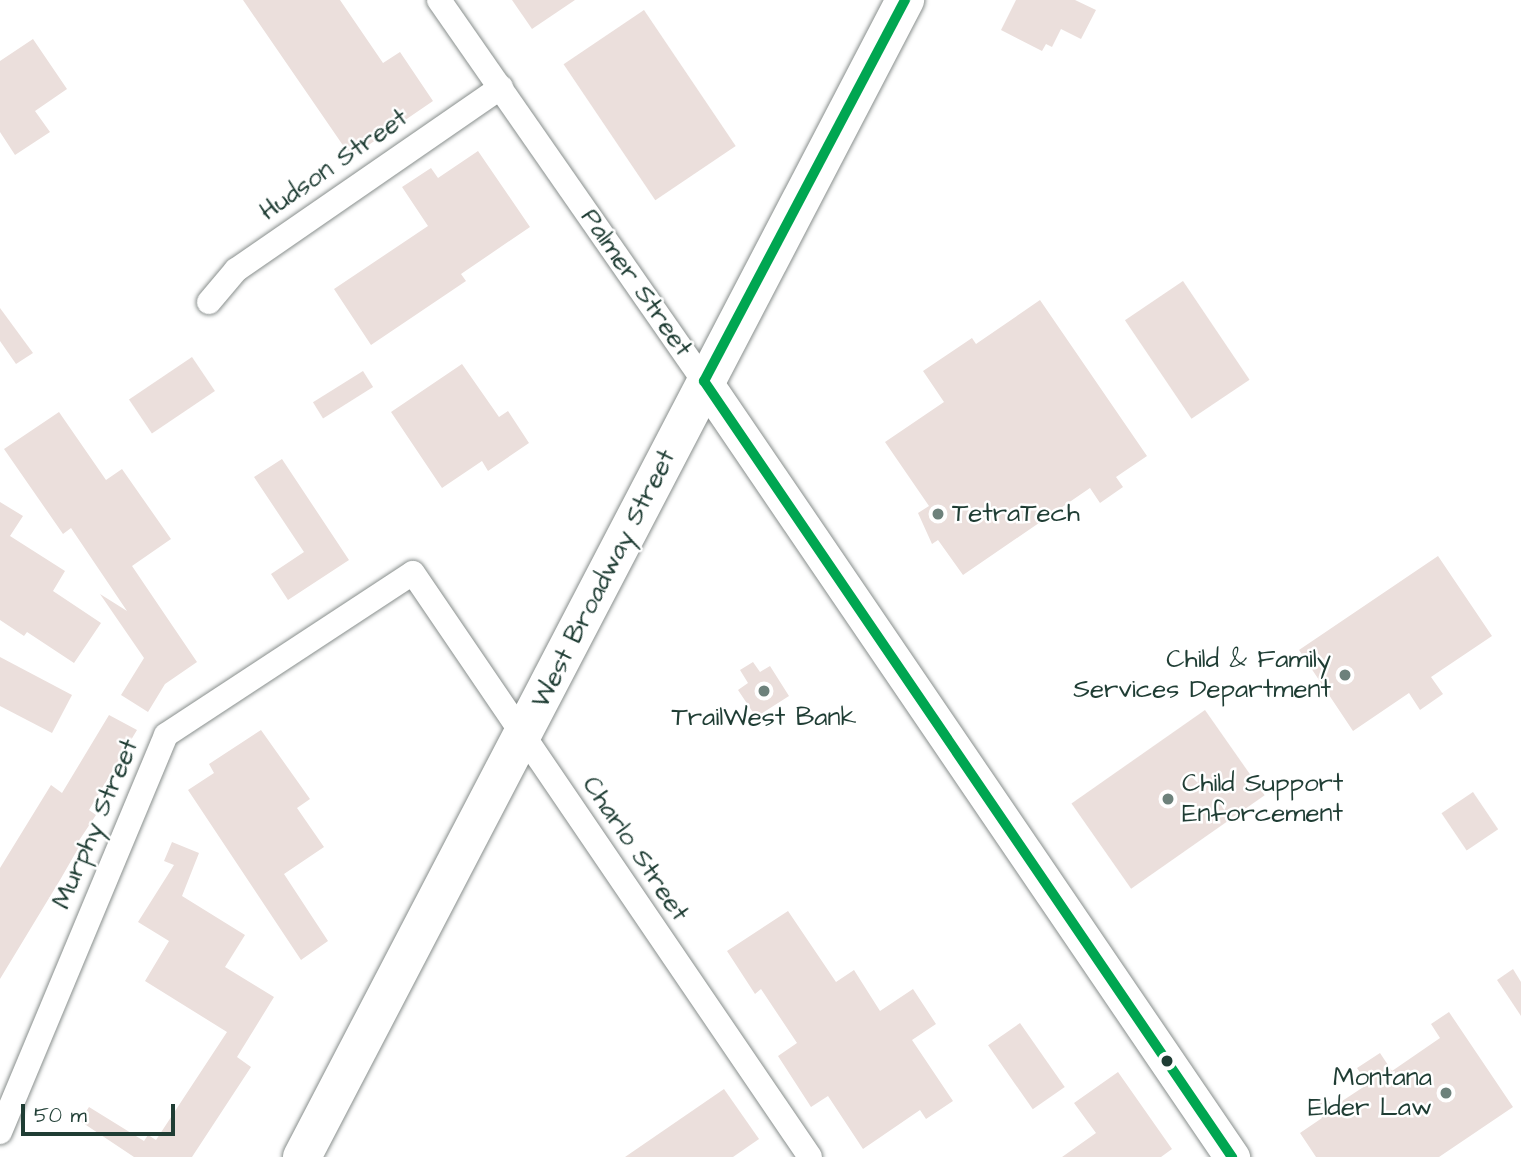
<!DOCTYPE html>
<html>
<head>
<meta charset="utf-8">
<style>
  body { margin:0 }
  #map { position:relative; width:1521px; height:1157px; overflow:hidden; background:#fff; font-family:"Architects Daughter",sans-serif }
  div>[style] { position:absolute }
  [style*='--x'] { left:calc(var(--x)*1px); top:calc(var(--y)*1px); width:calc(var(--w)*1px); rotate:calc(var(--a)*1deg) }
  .building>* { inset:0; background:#ebdfdc; transform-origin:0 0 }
  .roads { filter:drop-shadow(0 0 2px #898f8d) drop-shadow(0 0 2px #898f8d) }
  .street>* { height:24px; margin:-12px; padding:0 12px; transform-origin:12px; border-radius:12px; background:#fff }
  .secondary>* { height:35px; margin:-17.5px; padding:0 17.5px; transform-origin:17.5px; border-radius:17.5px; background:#fff }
  .primary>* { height:38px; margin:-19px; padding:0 19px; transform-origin:19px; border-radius:19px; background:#fff }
  .bus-1>* { height:10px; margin:-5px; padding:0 5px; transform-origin:5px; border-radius:5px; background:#00a651 }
  .dots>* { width:19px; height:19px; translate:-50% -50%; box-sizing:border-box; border:4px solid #fff; border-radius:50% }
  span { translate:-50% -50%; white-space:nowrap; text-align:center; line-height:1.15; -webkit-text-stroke:5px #fff; paint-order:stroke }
  .street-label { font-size:26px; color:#1f3d34 }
  .poi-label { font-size:26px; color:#1f3d34 }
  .left { translate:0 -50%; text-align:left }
  .right { translate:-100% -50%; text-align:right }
  .scale { position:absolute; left:21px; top:1104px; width:154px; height:32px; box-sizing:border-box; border:4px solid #1f3d34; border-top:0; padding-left:9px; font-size:21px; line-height:24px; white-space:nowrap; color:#1f3d34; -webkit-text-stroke:5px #fff; paint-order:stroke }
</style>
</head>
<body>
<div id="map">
  <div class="building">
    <div style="clip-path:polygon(243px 0,340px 0,383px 63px,400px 52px,433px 101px,351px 157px)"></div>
    <div style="clip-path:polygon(512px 0,575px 0,532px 29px)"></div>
    <div style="clip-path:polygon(1016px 0,1075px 0,1096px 10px,1081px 39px,1061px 29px,1052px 47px,1046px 44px,1042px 51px,1001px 30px)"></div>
    <div style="left:644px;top:10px;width:164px;height:97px;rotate:56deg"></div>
    <div style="clip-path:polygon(33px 39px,67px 89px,35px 111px,50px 132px,15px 155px,0 132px,0 61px)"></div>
    <div style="clip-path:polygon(478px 151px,530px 227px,461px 274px,466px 281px,371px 345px,334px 289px,428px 226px,402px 187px,431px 168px,438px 178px)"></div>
    <div style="left:1183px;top:281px;width:119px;height:70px;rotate:56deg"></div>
    <div style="clip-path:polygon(1040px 300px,1147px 456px,1116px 477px,1123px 487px,1100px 503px,1090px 488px,963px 575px,938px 540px,932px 544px,918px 513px,929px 506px,885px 442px,944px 402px,923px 371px,972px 338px,976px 344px)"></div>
    <div style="clip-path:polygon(0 308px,33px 353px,16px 364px,0 341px)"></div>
    <div style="left:192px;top:357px;width:41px;height:76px;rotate:56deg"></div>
    <div style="clip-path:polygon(462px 364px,499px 417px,508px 411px,529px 443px,488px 471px,482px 461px,442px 488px,391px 412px)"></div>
    <div style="left:363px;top:371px;width:19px;height:59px;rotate:58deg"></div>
    <div style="clip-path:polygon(59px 412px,106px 480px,122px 469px,171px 539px,132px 566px,197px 662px,165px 684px,148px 712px,121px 695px,144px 658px,100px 594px,127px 611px,71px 528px,63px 534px,4px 449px)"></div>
    <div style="clip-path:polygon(282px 459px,349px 560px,288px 600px,271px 574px,304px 552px,254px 477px)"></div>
    <div style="clip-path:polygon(0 502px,23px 516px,10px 536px,65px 571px,53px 591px,101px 623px,74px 663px,27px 632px,24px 636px,0 620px)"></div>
    <div style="clip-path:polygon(1438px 556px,1492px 636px,1431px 677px,1443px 694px,1420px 710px,1409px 693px,1353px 731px,1299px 650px)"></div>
    <div style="clip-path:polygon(0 657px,72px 695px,52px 733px,0 706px)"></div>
    <div style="clip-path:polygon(753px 662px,760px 672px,770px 666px,789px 696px,756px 717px,738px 690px,748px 683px,740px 670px)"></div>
    <div style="left:1205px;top:710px;width:104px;height:163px;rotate:55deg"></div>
    <div style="clip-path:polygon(109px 715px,137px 730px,89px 810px,96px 815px,76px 845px,79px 847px,60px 880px,0 979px,0 868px,51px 785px,62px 793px)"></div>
    <div style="clip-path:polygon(261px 730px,310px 799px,297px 808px,324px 847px,284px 874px,328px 941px,301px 960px,188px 790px,214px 773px,209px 764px)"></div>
    <div style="left:1473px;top:792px;width:45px;height:38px;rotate:56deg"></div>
    <div style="clip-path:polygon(172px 842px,199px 853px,182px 896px,245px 935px,225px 967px,274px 997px,237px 1057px,251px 1067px,192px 1157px,134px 1157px,80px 1121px,89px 1107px,144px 1141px,148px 1135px,156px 1140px,227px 1032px,145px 981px,169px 941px,138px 922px,174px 865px,164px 861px)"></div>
    <div style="clip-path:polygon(788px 911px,836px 982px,854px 970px,880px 1011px,913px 989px,936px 1024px,912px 1040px,953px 1101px,926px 1119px,920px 1110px,863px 1149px,828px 1096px,811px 1107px,778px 1056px,797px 1043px,761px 989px,755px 994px,727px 951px)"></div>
    <div style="clip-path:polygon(1513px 969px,1521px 982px,1521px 1016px,1497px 980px)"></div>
    <div style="clip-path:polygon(1449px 1012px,1513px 1107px,1439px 1157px,1316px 1157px,1300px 1133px,1322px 1118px,1313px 1106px,1326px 1097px,1333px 1107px,1368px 1084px,1357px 1068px,1380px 1053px,1392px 1071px,1440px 1038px,1431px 1024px)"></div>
    <div style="left:1020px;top:1023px;width:78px;height:39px;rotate:55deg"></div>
    <div style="clip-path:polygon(1118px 1072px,1172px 1149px,1161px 1157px,1062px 1157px,1096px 1133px,1074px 1103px)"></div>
    <div style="clip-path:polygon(724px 1089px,759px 1139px,733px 1157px,625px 1157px)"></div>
  </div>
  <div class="roads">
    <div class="street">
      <div style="--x:439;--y:0;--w:464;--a:55.2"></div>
      <div style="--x:209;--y:302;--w:42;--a:-49.8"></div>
      <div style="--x:236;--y:270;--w:322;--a:-34.6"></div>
      <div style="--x:0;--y:1132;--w:430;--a:-67.3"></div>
      <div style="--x:166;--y:735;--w:295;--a:-33.3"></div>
      <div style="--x:413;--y:573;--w:706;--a:55.79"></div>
    </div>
    <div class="secondary">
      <div style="--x:704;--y:381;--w:939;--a:55.77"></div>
    </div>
    <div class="primary">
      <div style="--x:302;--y:1157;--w:1305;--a:-62.47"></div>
    </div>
  </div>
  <div class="bus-1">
    <div style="--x:905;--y:0;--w:431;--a:117.8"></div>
    <div style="--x:704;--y:381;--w:939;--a:55.77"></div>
  </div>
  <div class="dots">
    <div style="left:938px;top:514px;background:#6d817b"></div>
    <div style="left:1345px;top:675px;background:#6d817b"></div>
    <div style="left:764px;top:691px;background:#6d817b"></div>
    <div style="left:1168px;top:799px;background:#6d817b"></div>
    <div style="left:1167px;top:1061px;background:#1f3d34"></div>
    <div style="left:1446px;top:1093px;background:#6d817b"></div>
  </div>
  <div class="street-label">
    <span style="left:334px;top:165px;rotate:-35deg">Hudson Street</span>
    <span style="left:636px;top:283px;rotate:55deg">Palmer Street</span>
    <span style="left:604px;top:579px;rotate:-63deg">West Broadway Street</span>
    <span style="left:96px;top:824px;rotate:-67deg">Murphy Street</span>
    <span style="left:635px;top:849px;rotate:56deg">Charlo Street</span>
  </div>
  <div class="poi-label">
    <span class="left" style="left:952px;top:514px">TetraTech</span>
    <span class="right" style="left:1331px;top:675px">Child &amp; Family<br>Services Department</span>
    <span style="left:764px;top:718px">TrailWest Bank</span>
    <span class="left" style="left:1182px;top:799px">Child Support<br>Enforcement</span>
    <span class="right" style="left:1432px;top:1093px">Montana<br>Elder Law</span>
  </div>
  <div class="scale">50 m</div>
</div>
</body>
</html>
